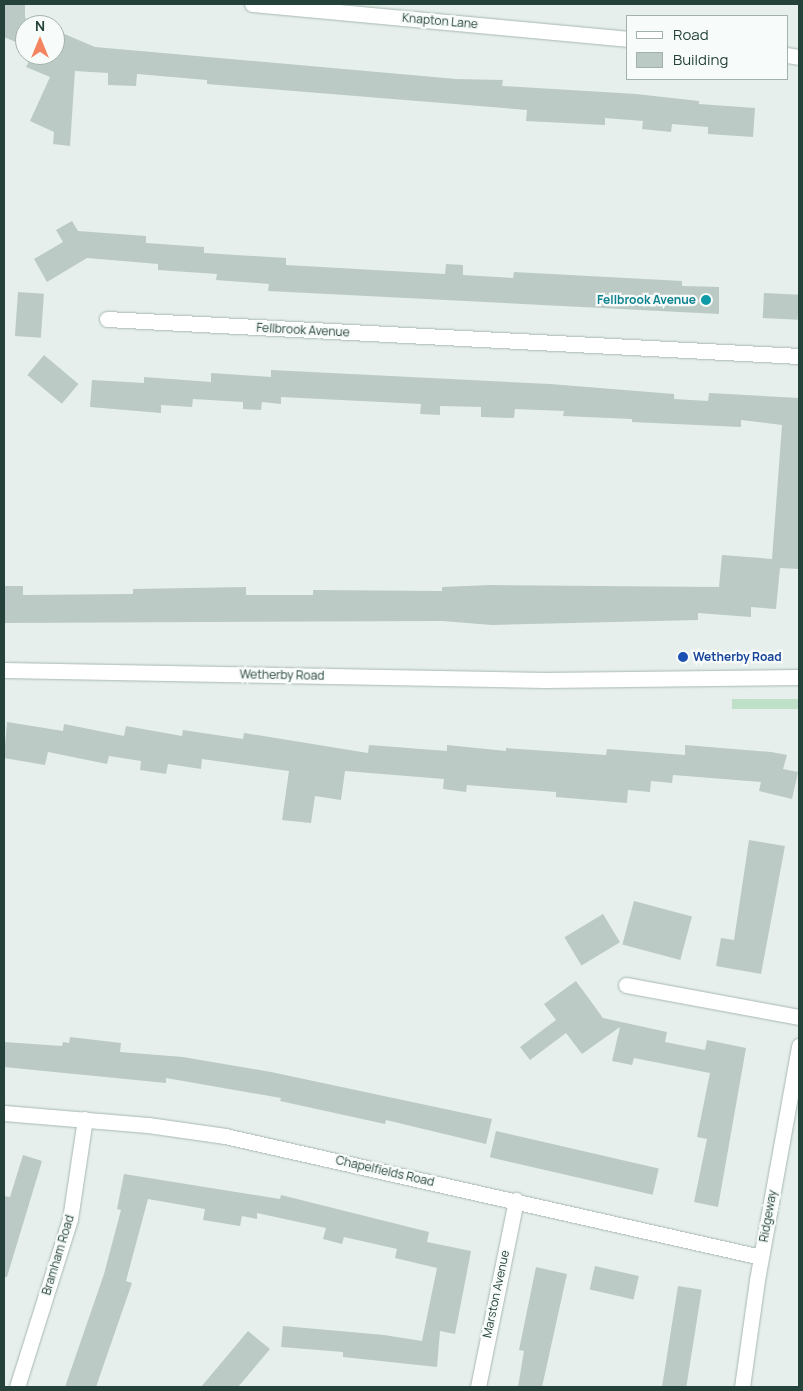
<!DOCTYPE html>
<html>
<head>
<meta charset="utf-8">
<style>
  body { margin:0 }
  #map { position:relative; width:803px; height:1391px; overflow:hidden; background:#e6efeb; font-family:Manrope,sans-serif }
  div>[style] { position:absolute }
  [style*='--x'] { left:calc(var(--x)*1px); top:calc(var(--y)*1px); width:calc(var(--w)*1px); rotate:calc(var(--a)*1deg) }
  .green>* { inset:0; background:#bfe0c8; transform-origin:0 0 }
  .building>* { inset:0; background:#bbcac4; transform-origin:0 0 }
  .roads { filter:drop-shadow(0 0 1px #a8b8b2) drop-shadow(0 0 1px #a8b8b2) }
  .street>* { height:15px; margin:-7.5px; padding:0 7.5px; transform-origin:7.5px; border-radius:7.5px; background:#fff }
  .secondary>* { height:15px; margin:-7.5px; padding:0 7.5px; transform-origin:7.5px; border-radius:7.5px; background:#fff }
  .dots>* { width:14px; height:14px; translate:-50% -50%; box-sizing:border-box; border:2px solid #f7fbf9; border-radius:50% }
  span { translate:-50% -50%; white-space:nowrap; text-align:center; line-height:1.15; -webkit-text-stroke:4.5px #f7fbf9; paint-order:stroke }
  .street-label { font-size:12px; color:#24423a }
  .culture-label { font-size:12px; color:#0d838f; font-weight:700 }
  .right { translate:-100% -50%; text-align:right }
  .transit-label { font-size:12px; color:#164399; font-weight:700 }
  .left { translate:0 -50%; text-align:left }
  .frame { position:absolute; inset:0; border:5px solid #24423a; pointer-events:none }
  .legend { position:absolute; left:626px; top:15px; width:162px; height:65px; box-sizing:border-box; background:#f7fbf9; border:1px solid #a3b1ad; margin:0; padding:6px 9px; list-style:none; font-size:15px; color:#24423a }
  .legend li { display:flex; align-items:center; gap:10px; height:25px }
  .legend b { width:25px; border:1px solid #a3b1ad }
  .north { position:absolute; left:15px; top:15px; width:50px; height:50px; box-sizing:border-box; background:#f7fbf9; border:1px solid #a3b1ad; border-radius:50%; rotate:0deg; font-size:14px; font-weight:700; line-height:20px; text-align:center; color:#24423a }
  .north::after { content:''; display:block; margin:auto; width:18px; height:22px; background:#f4845f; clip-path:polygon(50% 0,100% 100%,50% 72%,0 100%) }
</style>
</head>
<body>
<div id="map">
  <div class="green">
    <div style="left:732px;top:699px;width:67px;height:10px"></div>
  </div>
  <div class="building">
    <div style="clip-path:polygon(4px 4px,25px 4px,25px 18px,42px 25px,25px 25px,25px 46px,4px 37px)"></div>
    <div style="clip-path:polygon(55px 30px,95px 47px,456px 79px,503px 80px,502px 86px,636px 94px,699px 101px,699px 104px,755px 108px,753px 137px,708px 134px,708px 127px,672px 124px,671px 132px,642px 129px,643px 121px,605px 118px,605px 125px,526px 121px,527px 110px,207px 84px,207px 80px,137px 74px,136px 86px,108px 85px,108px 73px,75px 71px,70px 146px,53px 144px,54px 132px,30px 121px,50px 77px,26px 67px,32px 55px,55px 55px)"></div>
    <div style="clip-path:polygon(72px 221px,78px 231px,146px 236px,146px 243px,204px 247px,204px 253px,286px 258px,286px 265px,445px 274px,446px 264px,463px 265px,463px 275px,513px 278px,514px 272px,682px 281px,682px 286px,719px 287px,719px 314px,268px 291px,269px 284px,216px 280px,217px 274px,158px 270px,158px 264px,87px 258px,47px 282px,34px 259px,63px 242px,56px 230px)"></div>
    <div style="left:18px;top:292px;width:26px;height:44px;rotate:4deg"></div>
    <div style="left:764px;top:293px;width:35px;height:25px;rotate:3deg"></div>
    <div style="left:44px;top:355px;width:45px;height:26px;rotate:40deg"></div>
    <div style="clip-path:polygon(271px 370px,550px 384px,674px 394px,674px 399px,708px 401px,709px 393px,799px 398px,799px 569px,780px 568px,776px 609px,751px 607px,751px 617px,698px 613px,698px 620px,492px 625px,442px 621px,4px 623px,4px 586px,23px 586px,23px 595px,133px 594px,133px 589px,246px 587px,246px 595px,313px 595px,313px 590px,442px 591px,442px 587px,491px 585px,719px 587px,722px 555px,772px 559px,782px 425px,741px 420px,741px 427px,632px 422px,632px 419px,563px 416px,564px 411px,515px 409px,514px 418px,481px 417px,481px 407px,440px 406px,440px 415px,420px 414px,421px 404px,281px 397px,281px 404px,262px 402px,261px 410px,243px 409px,243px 402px,193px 399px,192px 407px,161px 405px,161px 413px,90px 407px,92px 380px,144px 383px,144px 377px,211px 382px,211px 373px,271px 377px)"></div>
    <div style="clip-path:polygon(7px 722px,63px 731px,64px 724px,124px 736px,126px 726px,182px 736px,183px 730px,243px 739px,244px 733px,368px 753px,369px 745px,447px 751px,447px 745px,506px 751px,506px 748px,606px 755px,607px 749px,685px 755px,685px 745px,771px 752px,787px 755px,783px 769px,798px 772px,792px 799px,759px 791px,761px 782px,673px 775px,672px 783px,651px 781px,650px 792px,628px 790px,627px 803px,556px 797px,556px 792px,492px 787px,467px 785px,466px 792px,443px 789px,444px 779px,345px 771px,341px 800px,315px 796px,311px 823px,282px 820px,289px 771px,202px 759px,201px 769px,168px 764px,166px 774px,140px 770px,141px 761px,109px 756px,107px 764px,48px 752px,45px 765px,4px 758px)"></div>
    <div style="clip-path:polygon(749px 840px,785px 846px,761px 974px,716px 966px,721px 938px,734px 940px)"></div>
    <div style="left:634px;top:901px;width:60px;height:45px;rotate:15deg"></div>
    <div style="left:603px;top:914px;width:33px;height:45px;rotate:59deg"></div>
    <div style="clip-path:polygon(576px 981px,603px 1018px,667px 1032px,665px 1042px,705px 1050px,707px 1040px,746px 1048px,718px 1207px,694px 1202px,707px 1139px,697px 1137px,710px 1073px,634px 1058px,632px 1065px,612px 1061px,620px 1027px,582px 1054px,566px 1033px,530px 1060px,520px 1047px,556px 1020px,544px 1004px)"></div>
    <div style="clip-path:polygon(70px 1037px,121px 1043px,120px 1052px,183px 1057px,271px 1072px,492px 1119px,486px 1144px,386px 1120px,385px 1124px,280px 1101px,281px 1098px,166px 1078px,166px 1083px,4px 1067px,4px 1042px,62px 1046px,63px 1042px,69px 1043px)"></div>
    <div style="left:496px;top:1131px;width:167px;height:27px;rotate:13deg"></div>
    <div style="clip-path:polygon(23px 1155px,42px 1161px,7px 1277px,4px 1277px,4px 1196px,10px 1197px)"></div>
    <div style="clip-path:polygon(124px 1174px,280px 1199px,281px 1195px,429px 1232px,427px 1242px,471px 1251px,455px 1334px,440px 1331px,437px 1367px,343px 1357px,343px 1352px,281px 1347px,283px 1326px,384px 1335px,422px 1341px,437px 1268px,395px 1258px,397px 1249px,344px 1237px,342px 1244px,323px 1239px,326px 1228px,257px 1213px,257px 1219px,242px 1216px,240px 1226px,203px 1220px,205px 1209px,148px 1199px,126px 1281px,132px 1283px,96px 1387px,65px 1387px,104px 1274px,121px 1210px,117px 1209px)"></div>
    <div style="left:595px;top:1266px;width:45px;height:24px;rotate:13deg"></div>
    <div style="clip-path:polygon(536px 1267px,567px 1274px,542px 1387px,518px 1387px,524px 1351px,519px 1350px)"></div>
    <div style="left:678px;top:1286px;width:24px;height:103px;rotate:9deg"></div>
    <div style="clip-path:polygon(248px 1331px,270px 1349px,238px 1387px,201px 1387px)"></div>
  </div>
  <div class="roads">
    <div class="street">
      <div style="--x:107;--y:319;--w:693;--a:3.06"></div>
      <div style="--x:626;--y:985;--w:176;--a:10.5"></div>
      <div style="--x:4;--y:1113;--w:144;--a:4.8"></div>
      <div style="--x:148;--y:1125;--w:78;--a:8.1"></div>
      <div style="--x:225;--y:1136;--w:549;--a:12.72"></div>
      <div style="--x:17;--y:1387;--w:176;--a:-72.5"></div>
      <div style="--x:70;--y:1219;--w:101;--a:-81.5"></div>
      <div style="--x:478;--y:1387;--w:191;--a:-78.5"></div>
    </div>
    <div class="secondary">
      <div style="--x:252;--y:4;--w:377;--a:5.3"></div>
      <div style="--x:787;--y:55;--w:12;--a:9"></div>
      <div style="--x:4;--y:670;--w:541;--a:1.06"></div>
      <div style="--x:545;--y:680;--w:254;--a:-0.7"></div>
      <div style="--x:742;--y:1387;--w:108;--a:-82"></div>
      <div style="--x:757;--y:1280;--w:238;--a:-79.8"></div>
    </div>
  </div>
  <div class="dots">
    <div style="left:706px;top:300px;background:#0f9aa8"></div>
    <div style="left:683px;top:657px;background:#1a4fb4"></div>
  </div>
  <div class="street-label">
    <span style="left:440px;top:21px;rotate:5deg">Knapton Lane</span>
    <span style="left:303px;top:330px;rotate:3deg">Fellbrook Avenue</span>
    <span style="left:282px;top:675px;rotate:1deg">Wetherby Road</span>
    <span style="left:385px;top:1171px;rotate:13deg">Chapelfields Road</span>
    <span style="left:768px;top:1216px;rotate:-80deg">Ridgeway</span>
    <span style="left:58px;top:1255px;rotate:-73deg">Bramham Road</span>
    <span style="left:496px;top:1294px;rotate:-78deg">Marston Avenue</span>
  </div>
  <div class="culture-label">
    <span class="right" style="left:696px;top:300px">Fellbrook Avenue</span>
  </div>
  <div class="transit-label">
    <span class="left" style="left:693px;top:657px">Wetherby Road</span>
  </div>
  <div class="frame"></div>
  <ul class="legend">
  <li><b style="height:6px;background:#fff"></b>Road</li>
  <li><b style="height:14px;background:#bbcac4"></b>Building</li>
  </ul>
  <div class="north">N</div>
</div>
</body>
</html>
